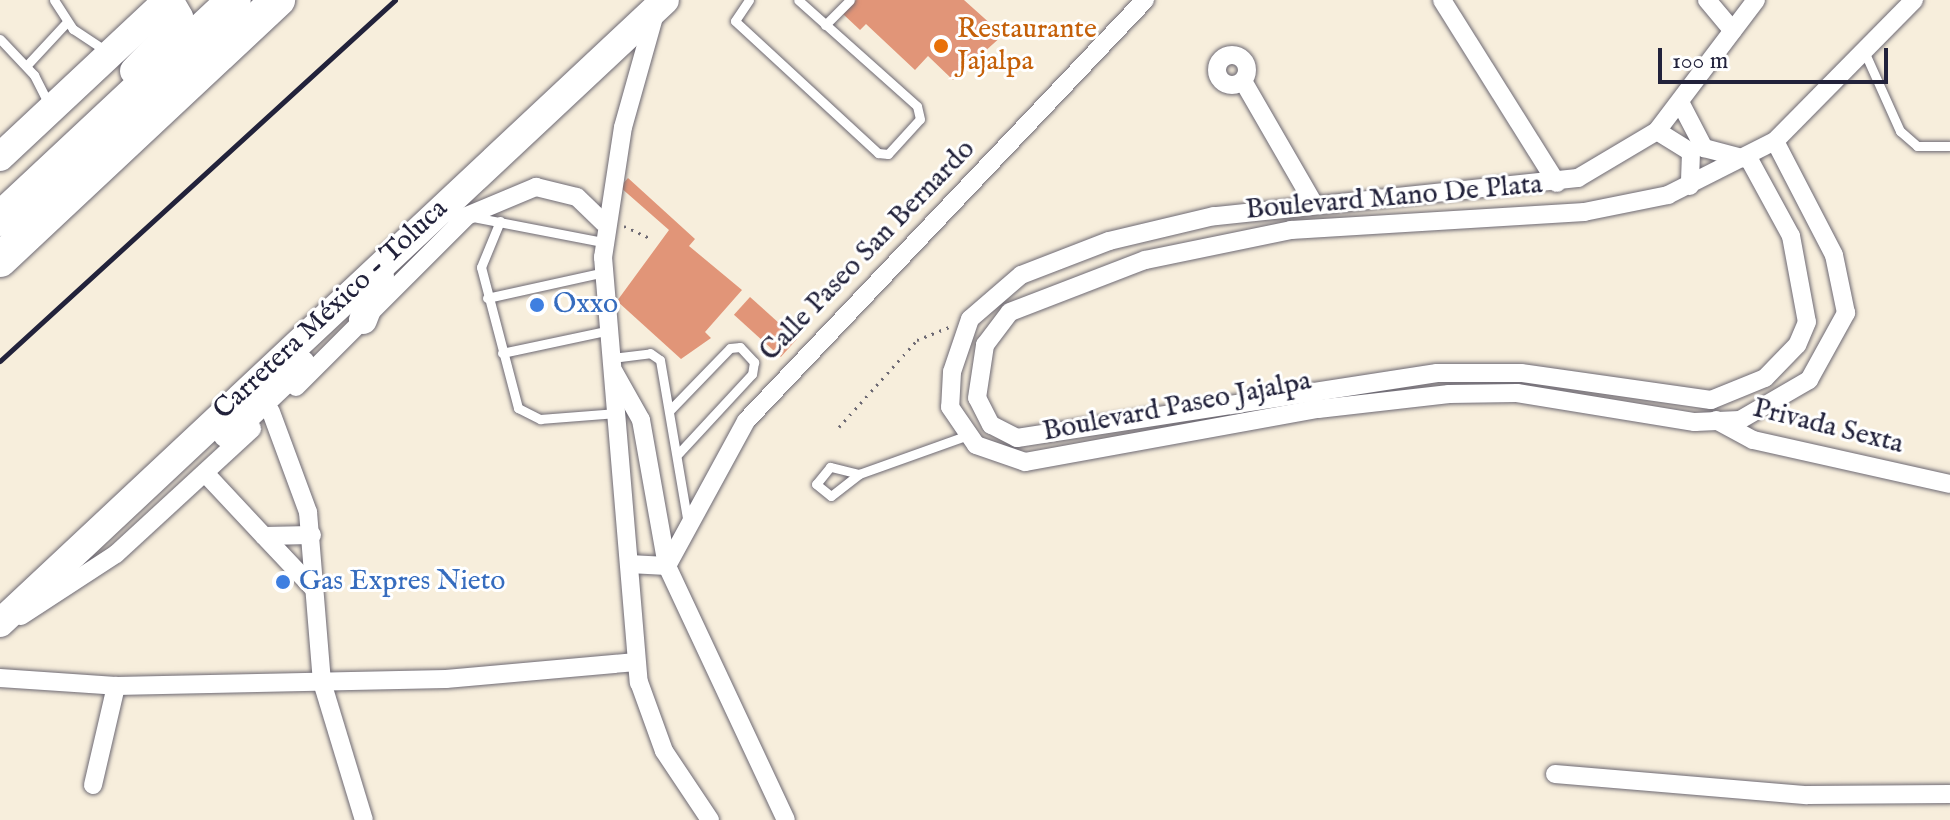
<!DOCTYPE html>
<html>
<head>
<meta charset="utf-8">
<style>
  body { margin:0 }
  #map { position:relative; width:1950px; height:820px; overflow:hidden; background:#f7eedc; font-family:"IM FELL English",serif }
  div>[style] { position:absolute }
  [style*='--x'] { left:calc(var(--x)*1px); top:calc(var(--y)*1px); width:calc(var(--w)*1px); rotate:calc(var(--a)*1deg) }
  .building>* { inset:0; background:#e19578; transform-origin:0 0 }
  .path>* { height:3px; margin-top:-1.5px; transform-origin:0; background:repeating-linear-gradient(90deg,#6d6973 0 2px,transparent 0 8px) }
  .roads { filter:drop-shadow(0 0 2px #6d6973) drop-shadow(0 0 2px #6d6973) }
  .lane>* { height:9px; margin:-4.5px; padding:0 4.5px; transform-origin:4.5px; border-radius:4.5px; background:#fff }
  .street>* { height:18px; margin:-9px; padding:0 9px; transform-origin:9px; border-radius:9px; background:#fff }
  .street>.ring { margin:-9px; padding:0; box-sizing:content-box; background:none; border:18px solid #fff; border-radius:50% }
  .primary>* { height:28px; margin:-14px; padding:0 14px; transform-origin:14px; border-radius:14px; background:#fff }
  .highway>* { height:34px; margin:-17px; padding:0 17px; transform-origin:17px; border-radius:17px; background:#fff }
  .rail>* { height:5px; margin:-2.5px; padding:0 2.5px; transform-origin:2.5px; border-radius:2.5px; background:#22223b }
  .dots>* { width:22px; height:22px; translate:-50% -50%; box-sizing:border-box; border:4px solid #fff; border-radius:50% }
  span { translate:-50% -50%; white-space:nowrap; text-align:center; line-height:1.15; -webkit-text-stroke:6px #fff; paint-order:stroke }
  .food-label { font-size:28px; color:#c56008 }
  .left { translate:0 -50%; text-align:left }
  .street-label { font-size:28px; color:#22223b }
  .shop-label { font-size:28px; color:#366cbe }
  .scale { position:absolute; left:1658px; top:48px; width:230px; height:36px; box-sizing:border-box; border:4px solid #22223b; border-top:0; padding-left:10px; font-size:24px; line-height:28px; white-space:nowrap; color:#22223b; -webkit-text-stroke:6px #fff; paint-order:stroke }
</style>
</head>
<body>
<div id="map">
  <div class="building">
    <div style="clip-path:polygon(856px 0,964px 0,1003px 35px,953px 80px,928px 56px,915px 70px,866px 24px,860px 30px,843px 14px)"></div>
    <div style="clip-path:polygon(628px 178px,695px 239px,689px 246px,742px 290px,705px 332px,711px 338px,681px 359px,617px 301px,669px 230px,620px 187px)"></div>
    <div style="left:750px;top:297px;width:63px;height:24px;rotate:42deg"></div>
  </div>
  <div class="path">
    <div style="--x:624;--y:226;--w:31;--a:25"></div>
    <div style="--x:839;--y:427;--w:117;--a:-48.1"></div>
    <div style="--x:917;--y:340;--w:38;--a:-22"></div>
  </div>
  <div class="roads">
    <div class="lane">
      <div style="--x:54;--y:0;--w:35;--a:57"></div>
      <div style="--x:73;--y:29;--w:43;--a:33.7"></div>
      <div style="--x:749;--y:0;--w:25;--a:124"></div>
      <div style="--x:735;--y:21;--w:195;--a:42.7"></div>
      <div style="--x:878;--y:153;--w:10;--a:6"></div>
      <div style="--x:888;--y:154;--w:47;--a:-47.6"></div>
      <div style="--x:920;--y:119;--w:13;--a:-103"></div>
      <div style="--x:917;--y:106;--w:159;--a:-138.3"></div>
      <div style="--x:825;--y:25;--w:35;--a:-45"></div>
      <div style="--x:0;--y:39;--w:50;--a:46.6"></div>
      <div style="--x:34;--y:75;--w:35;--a:63"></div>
      <div style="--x:1864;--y:51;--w:88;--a:65.8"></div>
      <div style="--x:1900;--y:131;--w:23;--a:41"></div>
      <div style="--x:1917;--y:146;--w:33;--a:0"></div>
      <div style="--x:27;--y:65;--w:59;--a:-47.1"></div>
      <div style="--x:473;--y:217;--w:132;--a:10.9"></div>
      <div style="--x:500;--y:221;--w:50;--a:112.4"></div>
      <div style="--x:481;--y:267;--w:146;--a:75.3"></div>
      <div style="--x:518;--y:408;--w:25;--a:27"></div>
      <div style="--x:540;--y:419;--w:77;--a:-4.5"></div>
      <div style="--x:487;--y:298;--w:120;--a:-12.5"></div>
      <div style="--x:502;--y:353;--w:110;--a:-12"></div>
      <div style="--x:612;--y:358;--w:38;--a:-7"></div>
      <div style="--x:650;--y:353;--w:12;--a:35"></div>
      <div style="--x:660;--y:360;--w:165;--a:80.3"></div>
      <div style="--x:670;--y:410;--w:86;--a:-45.9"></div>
      <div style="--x:730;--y:348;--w:10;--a:-6"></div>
      <div style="--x:740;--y:347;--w:21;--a:47"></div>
      <div style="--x:754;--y:362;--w:12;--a:99"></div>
      <div style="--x:752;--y:374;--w:109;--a:132.8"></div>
      <div style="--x:859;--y:474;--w:30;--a:-166"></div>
      <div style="--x:830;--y:467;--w:22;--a:129"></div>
      <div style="--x:816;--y:484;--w:19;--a:39"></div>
      <div style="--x:831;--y:496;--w:36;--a:-38"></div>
      <div style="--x:859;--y:474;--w:113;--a:-19.7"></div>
    </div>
    <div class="street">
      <div style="--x:1442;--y:0;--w:216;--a:57.9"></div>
      <div style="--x:1707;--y:0;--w:40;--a:50"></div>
      <div style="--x:1756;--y:0;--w:164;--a:127.1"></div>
      <div style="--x:1657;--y:131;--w:92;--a:149.3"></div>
      <div style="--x:1578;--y:178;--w:366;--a:174"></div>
      <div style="--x:1214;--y:216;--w:108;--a:166.6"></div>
      <div style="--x:1109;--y:241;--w:94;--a:158.9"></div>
      <div style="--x:1021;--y:275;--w:67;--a:139.2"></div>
      <div style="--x:970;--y:319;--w:56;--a:108.8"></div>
      <div style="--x:952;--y:372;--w:35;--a:93"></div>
      <div style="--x:950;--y:407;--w:46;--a:55.6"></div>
      <div style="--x:976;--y:445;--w:52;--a:19.1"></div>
      <div style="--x:1025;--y:462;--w:298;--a:-10.3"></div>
      <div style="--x:1318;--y:409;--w:132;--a:-6.5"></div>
      <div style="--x:1449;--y:394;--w:68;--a:-0.8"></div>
      <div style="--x:1517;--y:393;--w:180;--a:9.3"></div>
      <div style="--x:1695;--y:422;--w:45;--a:-2.5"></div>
      <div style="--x:1740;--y:420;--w:80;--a:-30.1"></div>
      <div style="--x:1809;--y:380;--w:77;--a:-61.1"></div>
      <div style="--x:1846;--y:313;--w:59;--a:-101.7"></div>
      <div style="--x:1834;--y:255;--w:128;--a:-117.4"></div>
      <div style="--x:654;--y:17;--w:114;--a:105.7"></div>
      <div style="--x:623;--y:127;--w:132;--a:98.7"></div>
      <div style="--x:603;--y:257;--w:427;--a:85.2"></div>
      <div style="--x:639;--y:682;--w:73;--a:70.1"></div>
      <div style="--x:664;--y:751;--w:83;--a:56.3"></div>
      <div class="ring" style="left:1217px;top:55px;width:12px;height:12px"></div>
      <div style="--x:1243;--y:81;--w:142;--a:60"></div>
      <div style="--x:1681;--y:104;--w:50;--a:62.4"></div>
      <div style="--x:1704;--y:148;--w:43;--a:14.7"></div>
      <div style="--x:1657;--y:131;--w:40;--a:32"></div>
      <div style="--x:1691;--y:152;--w:34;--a:92"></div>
      <div style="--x:1749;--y:159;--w:88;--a:61.4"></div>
      <div style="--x:1791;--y:236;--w:87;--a:79.5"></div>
      <div style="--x:1807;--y:322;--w:25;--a:113"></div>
      <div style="--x:1797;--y:345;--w:46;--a:134.1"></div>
      <div style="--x:1765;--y:378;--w:58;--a:157.8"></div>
      <div style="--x:1711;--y:400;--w:192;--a:-171.9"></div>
      <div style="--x:1521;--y:373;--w:84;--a:180"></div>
      <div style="--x:1437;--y:373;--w:425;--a:171.2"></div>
      <div style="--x:1017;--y:438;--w:29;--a:-153"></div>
      <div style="--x:991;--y:425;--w:30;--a:-117"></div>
      <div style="--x:977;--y:398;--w:54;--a:-81.4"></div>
      <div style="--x:985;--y:345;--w:41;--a:-52.9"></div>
      <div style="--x:1010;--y:312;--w:145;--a:-21.1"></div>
      <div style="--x:1145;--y:260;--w:149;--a:-11.6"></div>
      <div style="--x:1291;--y:230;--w:294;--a:-3.5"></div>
      <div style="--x:1584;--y:212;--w:86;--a:-11.4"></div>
      <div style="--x:1668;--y:195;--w:120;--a:-26.8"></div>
      <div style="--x:1775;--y:141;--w:198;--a:-45.4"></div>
      <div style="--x:457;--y:220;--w:86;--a:-22.7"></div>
      <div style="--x:536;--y:187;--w:42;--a:13.7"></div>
      <div style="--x:577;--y:197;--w:37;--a:44"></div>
      <div style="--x:614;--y:372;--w:55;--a:60.6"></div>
      <div style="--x:641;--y:420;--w:148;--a:79.9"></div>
      <div style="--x:667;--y:566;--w:280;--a:64.9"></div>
      <div style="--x:296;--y:387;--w:242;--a:-45"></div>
      <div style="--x:271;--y:412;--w:107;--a:69.7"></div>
      <div style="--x:308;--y:512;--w:171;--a:85.3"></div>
      <div style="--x:322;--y:682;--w:144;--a:73.1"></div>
      <div style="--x:1716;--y:420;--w:42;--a:28.4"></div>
      <div style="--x:1753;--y:440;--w:202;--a:12.6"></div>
      <div style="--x:205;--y:473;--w:86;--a:46.9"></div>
      <div style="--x:264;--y:536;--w:48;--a:-1.2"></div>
      <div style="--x:264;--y:536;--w:73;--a:46.7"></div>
      <div style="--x:629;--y:564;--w:38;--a:3"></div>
      <div style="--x:667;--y:566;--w:165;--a:-61.4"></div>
      <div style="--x:746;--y:421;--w:580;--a:-46.54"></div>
      <div style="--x:21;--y:616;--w:113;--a:-33.1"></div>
      <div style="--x:116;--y:554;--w:185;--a:-42.6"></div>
      <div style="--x:0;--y:678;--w:116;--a:3.9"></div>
      <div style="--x:1555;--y:774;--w:253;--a:4.8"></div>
      <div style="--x:1807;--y:795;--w:143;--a:-0.4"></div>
      <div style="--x:93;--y:785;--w:102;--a:-76.9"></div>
      <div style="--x:116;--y:686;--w:330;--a:-1.2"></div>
      <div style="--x:446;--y:679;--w:191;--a:-5.1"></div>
    </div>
    <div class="primary">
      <div style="--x:134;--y:71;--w:61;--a:-46.3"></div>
      <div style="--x:176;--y:27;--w:10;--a:-73"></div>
      <div style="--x:179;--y:17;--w:20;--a:-120"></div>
      <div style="--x:0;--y:157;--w:230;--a:-43.1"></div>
      <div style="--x:363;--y:320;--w:47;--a:-68.9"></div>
      <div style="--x:227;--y:434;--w:102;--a:-43.4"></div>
      <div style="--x:0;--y:623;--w:911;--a:-43.13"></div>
    </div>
    <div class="highway">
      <div style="--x:0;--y:219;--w:320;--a:-43.1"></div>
      <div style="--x:0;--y:260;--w:381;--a:-43.1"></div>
    </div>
  </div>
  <div class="rail">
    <div style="--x:0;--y:361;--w:535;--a:-42.42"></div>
  </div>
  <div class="dots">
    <div style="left:941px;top:46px;background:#e8710a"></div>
    <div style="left:537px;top:305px;background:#3f7fe0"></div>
    <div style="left:283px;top:582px;background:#3f7fe0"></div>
  </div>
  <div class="food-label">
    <span class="left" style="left:957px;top:46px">Restaurante<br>Jajalpa</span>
  </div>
  <div class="street-label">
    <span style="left:1394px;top:198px;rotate:-5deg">Boulevard Mano De Plata</span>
    <span style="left:868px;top:251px;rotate:-46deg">Calle Paseo San Bernardo</span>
    <span style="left:331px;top:310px;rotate:-43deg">Carretera México - Toluca</span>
    <span style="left:1177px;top:407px;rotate:-11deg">Boulevard Paseo Jajalpa</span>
    <span style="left:1828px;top:427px;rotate:14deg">Privada Sexta</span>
  </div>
  <div class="shop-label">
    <span class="left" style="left:553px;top:305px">Oxxo</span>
    <span class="left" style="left:299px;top:582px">Gas Expres Nieto</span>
  </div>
  <div class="scale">100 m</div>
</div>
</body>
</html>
